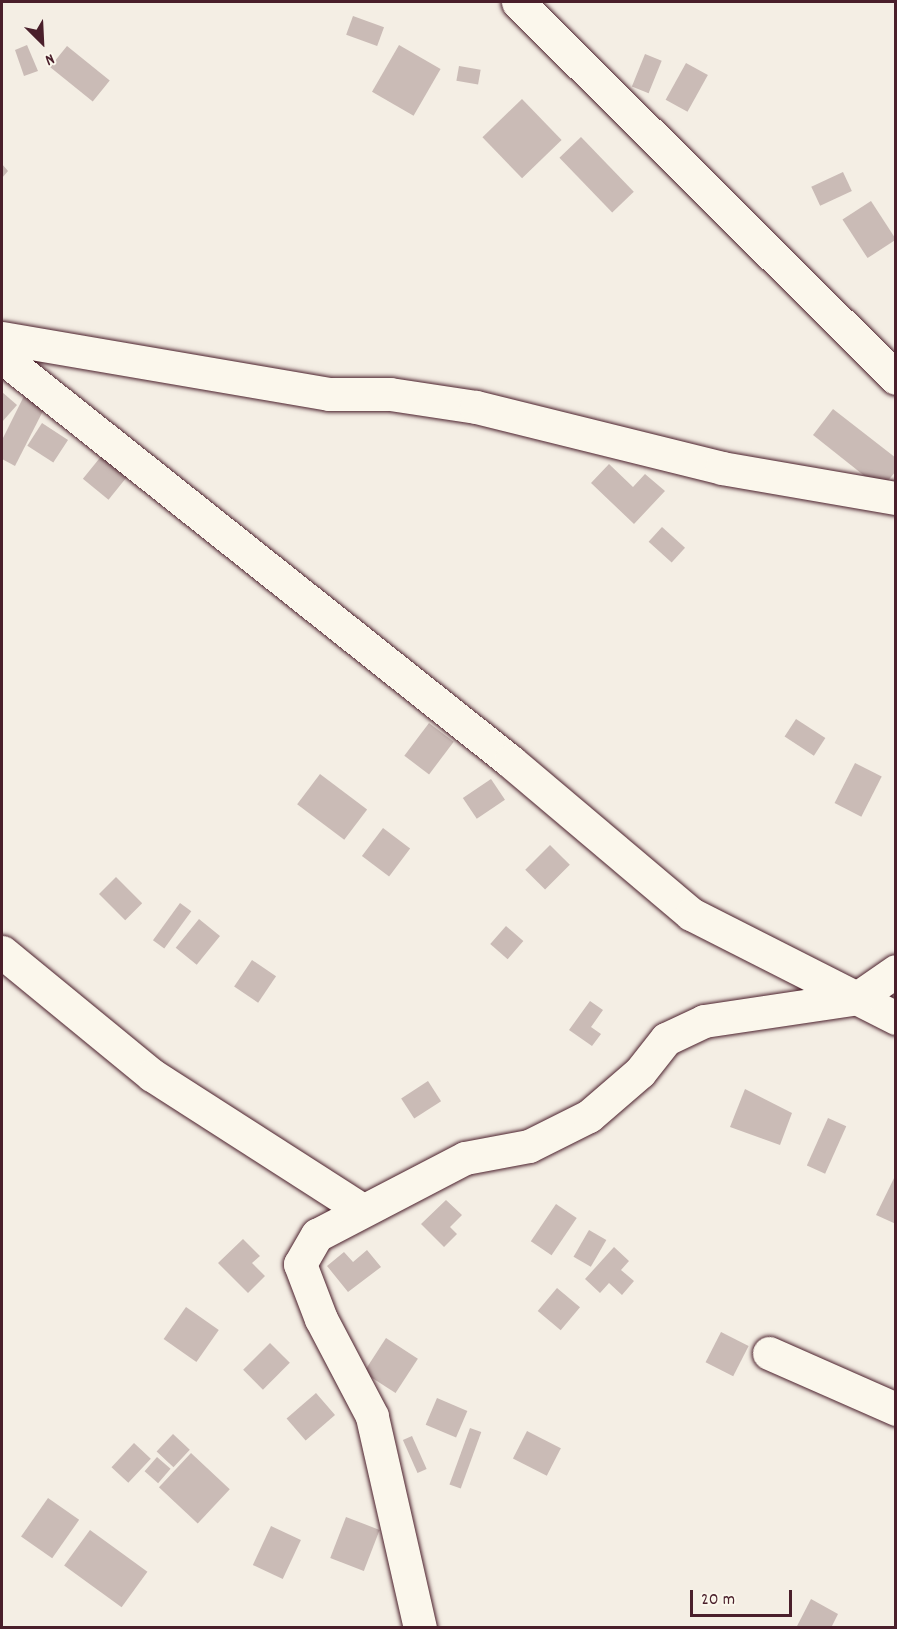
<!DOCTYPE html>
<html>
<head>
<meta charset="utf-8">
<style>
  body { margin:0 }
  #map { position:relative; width:897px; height:1629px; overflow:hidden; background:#f4eee4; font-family:Dekko,sans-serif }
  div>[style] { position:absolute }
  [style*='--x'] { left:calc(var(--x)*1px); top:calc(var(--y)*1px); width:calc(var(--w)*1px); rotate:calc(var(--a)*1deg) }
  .building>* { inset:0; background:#cabbb6; transform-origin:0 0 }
  .roads { filter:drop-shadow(0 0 2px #4a1f2b) drop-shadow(0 0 2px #4a1f2b) }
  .street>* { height:33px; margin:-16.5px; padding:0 16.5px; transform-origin:16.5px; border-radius:16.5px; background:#fbf7ec }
  .secondary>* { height:33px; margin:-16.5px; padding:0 16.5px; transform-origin:16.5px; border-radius:16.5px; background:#fbf7ec }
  span { translate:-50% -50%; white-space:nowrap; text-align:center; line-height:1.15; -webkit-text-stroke:5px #fbf7ec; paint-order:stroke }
  .frame { position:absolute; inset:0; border:3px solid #4a1f2b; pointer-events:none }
  .north { position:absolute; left:12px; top:12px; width:60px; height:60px; -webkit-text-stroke:4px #fbf7ec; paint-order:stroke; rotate:156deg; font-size:16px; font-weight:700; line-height:24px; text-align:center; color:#4a1f2b }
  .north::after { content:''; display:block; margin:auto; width:21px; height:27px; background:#4a1f2b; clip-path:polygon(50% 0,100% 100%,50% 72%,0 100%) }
  .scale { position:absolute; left:690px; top:1590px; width:102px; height:27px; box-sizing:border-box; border:3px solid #4a1f2b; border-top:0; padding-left:8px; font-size:18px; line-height:21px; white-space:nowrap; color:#4a1f2b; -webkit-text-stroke:4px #fbf7ec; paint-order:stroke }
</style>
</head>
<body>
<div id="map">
  <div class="building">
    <div style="left:353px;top:16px;width:33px;height:20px;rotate:20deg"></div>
    <div style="clip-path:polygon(27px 45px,38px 71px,24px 76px,15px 50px)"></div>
    <div style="left:399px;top:45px;width:48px;height:54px;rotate:30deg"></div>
    <div style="left:67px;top:46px;width:55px;height:27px;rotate:39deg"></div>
    <div style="left:645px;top:54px;width:18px;height:35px;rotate:22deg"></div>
    <div style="left:686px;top:63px;width:25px;height:42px;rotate:29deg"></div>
    <div style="left:459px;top:66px;width:22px;height:15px;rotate:10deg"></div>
    <div style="left:522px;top:99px;width:57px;height:55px;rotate:46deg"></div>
    <div style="left:581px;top:137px;width:76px;height:30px;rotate:46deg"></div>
    <div style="clip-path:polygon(2px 164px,8px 171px,2px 178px)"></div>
    <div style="left:843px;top:172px;width:21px;height:35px;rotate:65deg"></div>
    <div style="left:871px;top:201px;width:46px;height:34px;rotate:57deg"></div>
    <div style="clip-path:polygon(2px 392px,17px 405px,2px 422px)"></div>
    <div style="clip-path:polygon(24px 396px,45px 407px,15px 466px,2px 459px,2px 440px)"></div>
    <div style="clip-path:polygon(833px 409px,896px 458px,896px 471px,881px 489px,813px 435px)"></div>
    <div style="left:42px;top:423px;width:31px;height:27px;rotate:33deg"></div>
    <div style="left:103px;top:454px;width:33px;height:32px;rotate:39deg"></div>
    <div style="clip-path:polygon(609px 464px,633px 487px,645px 474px,665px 491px,634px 524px,591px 483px)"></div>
    <div style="left:662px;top:527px;width:31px;height:20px;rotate:42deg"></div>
    <div style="left:796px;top:719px;width:35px;height:21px;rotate:33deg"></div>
    <div style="left:429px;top:723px;width:31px;height:41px;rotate:37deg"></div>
    <div style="left:855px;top:763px;width:30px;height:45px;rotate:27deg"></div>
    <div style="left:320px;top:774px;width:59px;height:38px;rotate:37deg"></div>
    <div style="left:491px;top:779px;width:25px;height:34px;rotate:56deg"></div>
    <div style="left:383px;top:828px;width:34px;height:35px;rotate:37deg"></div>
    <div style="left:550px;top:845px;width:28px;height:35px;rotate:45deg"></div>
    <div style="left:116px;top:877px;width:37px;height:24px;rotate:45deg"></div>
    <div style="left:180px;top:903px;width:14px;height:46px;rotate:36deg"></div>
    <div style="left:199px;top:919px;width:27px;height:37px;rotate:39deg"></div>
    <div style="left:506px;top:926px;width:23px;height:24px;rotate:41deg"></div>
    <div style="left:252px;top:960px;width:29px;height:32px;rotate:34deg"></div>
    <div style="clip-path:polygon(590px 1001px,603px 1010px,591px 1027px,601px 1034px,592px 1046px,569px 1030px)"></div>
    <div style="left:428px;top:1081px;width:24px;height:32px;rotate:57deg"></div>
    <div style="clip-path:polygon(745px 1089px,792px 1113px,780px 1145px,730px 1127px)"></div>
    <div style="left:828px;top:1118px;width:20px;height:52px;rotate:24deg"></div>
    <div style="clip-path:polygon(896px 1174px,896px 1224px,876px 1215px)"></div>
    <div style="clip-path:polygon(446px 1200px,462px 1215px,450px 1227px,457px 1234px,444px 1247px,421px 1224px)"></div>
    <div style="left:556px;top:1204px;width:25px;height:45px;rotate:34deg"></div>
    <div style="left:589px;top:1230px;width:20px;height:31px;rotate:30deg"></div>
    <div style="clip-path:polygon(243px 1239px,260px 1256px,252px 1263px,265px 1276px,248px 1293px,218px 1263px)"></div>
    <div style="clip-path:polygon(614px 1247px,629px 1261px,621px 1270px,634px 1281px,622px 1295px,609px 1283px,600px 1293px,585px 1279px)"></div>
    <div style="clip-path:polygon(367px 1250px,381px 1267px,348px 1292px,327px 1266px,344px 1252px,353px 1262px)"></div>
    <div style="left:557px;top:1288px;width:30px;height:30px;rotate:40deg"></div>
    <div style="left:186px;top:1307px;width:40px;height:39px;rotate:35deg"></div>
    <div style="left:721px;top:1332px;width:31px;height:34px;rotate:27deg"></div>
    <div style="left:386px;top:1338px;width:38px;height:41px;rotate:33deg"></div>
    <div style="left:270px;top:1343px;width:28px;height:38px;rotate:45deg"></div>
    <div style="left:316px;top:1393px;width:29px;height:39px;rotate:49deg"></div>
    <div style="left:437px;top:1398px;width:33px;height:29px;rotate:23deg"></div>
    <div style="left:470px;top:1428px;width:12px;height:60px;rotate:20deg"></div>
    <div style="left:527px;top:1431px;width:38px;height:31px;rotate:27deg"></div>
    <div style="left:173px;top:1434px;width:23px;height:24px;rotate:43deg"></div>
    <div style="left:412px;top:1436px;width:36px;height:10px;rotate:66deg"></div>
    <div style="left:134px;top:1443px;width:23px;height:33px;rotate:43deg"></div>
    <div style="left:191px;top:1453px;width:53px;height:47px;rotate:43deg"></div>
    <div style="left:157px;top:1457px;width:18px;height:19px;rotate:41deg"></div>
    <div style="left:48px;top:1498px;width:38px;height:47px;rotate:35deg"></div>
    <div style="left:346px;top:1517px;width:36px;height:44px;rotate:21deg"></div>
    <div style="left:271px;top:1526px;width:33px;height:43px;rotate:25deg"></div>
    <div style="left:90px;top:1530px;width:71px;height:44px;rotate:36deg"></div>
    <div style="clip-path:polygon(811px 1599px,838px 1614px,831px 1628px,796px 1628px)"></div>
  </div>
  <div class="roads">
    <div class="street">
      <div style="--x:2;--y:338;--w:332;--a:9.7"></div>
      <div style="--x:329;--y:394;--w:61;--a:0"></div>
      <div style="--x:390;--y:394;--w:87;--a:8.6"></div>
      <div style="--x:476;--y:407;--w:253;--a:13.9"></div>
      <div style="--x:722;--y:468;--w:177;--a:9.8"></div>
      <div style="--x:2;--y:357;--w:649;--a:38.49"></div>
      <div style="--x:510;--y:761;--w:237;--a:40.2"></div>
      <div style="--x:691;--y:914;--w:230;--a:26.9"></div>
      <div style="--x:2;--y:952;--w:194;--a:39.4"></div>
      <div style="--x:152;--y:1075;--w:248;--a:32.7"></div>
      <div style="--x:769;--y:1353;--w:139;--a:23.8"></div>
      <div style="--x:420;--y:1628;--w:217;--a:-102.8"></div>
      <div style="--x:372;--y:1416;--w:110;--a:-117.7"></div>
      <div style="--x:321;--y:1319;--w:59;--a:-110.9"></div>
      <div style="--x:300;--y:1264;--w:34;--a:-60"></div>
      <div style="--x:317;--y:1235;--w:167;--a:-27.5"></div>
      <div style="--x:465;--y:1158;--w:65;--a:-10.6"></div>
      <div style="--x:529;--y:1146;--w:67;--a:-26.6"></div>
      <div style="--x:589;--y:1116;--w:67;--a:-40.8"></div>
      <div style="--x:640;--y:1072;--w:42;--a:-51.8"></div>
      <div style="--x:666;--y:1039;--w:42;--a:-25.3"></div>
      <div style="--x:704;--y:1021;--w:155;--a:-8.5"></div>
      <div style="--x:857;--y:998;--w:47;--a:-34.7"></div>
    </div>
    <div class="secondary">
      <div style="--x:518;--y:2;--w:533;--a:44.85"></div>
    </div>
  </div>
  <div class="frame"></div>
  <div class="north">N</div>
  <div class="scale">20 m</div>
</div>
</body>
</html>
